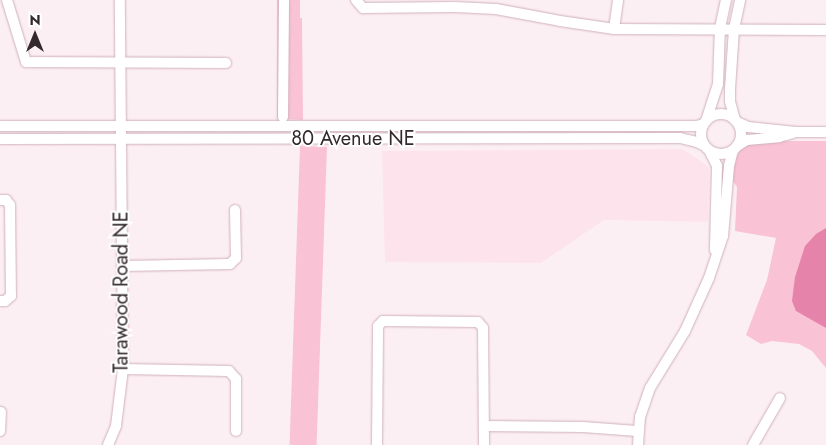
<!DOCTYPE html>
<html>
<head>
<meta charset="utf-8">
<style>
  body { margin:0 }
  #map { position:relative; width:826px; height:445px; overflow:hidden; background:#fceff3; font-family:Jost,sans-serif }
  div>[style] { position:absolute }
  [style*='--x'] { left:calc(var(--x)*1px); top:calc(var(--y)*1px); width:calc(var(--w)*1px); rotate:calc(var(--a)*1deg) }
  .built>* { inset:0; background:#fde4ec }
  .green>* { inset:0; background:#f9c2d5; transform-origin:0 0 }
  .water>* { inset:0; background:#e683aa }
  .roads { filter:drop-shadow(0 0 1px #d0b1bc) drop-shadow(0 0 1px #d0b1bc) }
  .minor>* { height:10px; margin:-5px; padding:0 5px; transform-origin:5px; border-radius:5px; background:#fff }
  .minor>.ring { margin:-5px; padding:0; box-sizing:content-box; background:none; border:10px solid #fff; border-radius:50% }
  span { translate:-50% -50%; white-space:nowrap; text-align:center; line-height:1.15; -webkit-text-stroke:4px #fff; paint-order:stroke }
  .street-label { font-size:20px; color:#33282c }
  .north { position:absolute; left:10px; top:10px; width:50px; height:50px; -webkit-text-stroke:4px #fff; paint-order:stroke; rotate:0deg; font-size:14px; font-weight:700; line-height:20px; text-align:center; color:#33282c }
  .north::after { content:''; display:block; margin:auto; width:18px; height:22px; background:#33282c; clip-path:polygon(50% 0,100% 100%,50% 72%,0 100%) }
</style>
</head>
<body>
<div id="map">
  <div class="built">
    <div style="clip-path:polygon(683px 149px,709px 167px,708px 222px,604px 220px,541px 263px,385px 262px,382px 151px)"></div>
  </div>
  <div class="green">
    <div style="clip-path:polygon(277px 0,300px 0,300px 18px,302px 18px,303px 120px,277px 119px)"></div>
    <div style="clip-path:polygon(767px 141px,826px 141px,826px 368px,812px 351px,799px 344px,772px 341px,761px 344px,746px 335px,767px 280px,776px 238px,735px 231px,737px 187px,732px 180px,735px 159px,740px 151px,750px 143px)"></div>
    <div style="left:300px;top:146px;width:27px;height:299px;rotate:2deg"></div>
  </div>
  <div class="water">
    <div style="clip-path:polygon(826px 228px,826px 328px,796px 311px,792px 301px,795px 277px,805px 246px,816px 234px)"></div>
  </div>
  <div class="roads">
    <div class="minor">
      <div style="--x:7;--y:0;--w:65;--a:73"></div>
      <div style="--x:26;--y:62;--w:200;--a:0.3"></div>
      <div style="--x:356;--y:0;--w:11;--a:49"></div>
      <div style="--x:363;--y:8;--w:92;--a:-0.6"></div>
      <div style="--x:455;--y:7;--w:41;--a:2.8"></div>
      <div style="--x:496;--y:9;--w:65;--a:10.6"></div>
      <div style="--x:560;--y:21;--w:55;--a:8.4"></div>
      <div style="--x:614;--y:29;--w:212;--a:0.3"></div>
      <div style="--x:614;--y:29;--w:29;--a:-82"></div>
      <div class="ring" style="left:701px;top:114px;width:30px;height:30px"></div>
      <div style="--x:283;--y:117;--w:117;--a:-89.5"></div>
      <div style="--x:735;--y:120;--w:20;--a:-105"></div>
      <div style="--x:730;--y:101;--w:12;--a:-90"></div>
      <div style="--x:730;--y:89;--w:60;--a:-86.2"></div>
      <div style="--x:734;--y:29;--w:30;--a:-78"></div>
      <div style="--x:706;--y:121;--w:39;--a:-72"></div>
      <div style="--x:718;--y:84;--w:56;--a:-88"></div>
      <div style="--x:720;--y:28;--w:29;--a:-78"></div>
      <div style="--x:737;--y:122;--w:12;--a:24"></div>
      <div style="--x:748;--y:127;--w:48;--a:5.9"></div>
      <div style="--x:796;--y:132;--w:30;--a:0"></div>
      <div style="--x:0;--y:126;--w:696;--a:0"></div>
      <div style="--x:696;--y:126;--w:8;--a:-14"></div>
      <div style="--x:0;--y:139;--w:680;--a:-0.08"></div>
      <div style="--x:680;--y:138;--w:17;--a:13"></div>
      <div style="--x:697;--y:142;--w:9;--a:27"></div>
      <div style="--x:737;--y:146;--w:12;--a:-31"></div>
      <div style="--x:747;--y:140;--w:32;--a:-5"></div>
      <div style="--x:779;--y:137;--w:15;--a:-16"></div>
      <div style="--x:709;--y:150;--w:18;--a:63"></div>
      <div style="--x:717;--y:166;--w:84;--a:91.4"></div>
      <div style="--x:0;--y:200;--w:6;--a:0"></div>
      <div style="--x:6;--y:200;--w:6;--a:51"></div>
      <div style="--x:10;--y:205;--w:91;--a:89.4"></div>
      <div style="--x:11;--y:296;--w:8;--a:140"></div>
      <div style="--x:5;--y:301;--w:5;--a:180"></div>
      <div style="--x:123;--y:266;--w:107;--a:-1.1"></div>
      <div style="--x:230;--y:264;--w:8;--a:-45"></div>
      <div style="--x:236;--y:258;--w:48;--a:-91.2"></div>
      <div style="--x:123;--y:369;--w:106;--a:1.1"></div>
      <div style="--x:229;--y:371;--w:11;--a:49"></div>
      <div style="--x:236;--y:379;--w:52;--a:90"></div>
      <div style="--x:484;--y:426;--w:99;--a:0.6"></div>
      <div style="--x:583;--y:427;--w:54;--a:4.2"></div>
      <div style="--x:0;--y:431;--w:19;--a:-87"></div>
      <div style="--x:108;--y:445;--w:21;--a:-67"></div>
      <div style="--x:116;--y:426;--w:57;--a:-83"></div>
      <div style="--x:123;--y:369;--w:369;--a:-90.5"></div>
      <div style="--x:377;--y:445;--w:119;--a:-89.5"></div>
      <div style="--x:378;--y:326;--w:7;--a:-45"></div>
      <div style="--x:383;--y:321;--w:95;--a:0.6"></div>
      <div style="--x:478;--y:322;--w:8;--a:50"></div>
      <div style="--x:483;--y:328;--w:117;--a:89.5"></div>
      <div style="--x:638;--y:445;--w:28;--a:-86"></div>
      <div style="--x:640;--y:417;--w:31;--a:-71"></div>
      <div style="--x:650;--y:388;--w:67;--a:-58.4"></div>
      <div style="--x:685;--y:331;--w:58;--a:-65.6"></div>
      <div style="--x:709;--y:278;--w:44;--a:-71.6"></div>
      <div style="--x:723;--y:236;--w:70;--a:-85.1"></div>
      <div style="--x:729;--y:166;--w:16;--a:-76"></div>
      <div style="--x:753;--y:445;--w:54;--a:-60.1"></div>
    </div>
  </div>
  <div class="street-label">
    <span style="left:353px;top:138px">80 Avenue NE</span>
    <span style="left:121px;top:292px;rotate:-90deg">Tarawood Road NE</span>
  </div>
  <div class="north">N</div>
</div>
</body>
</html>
